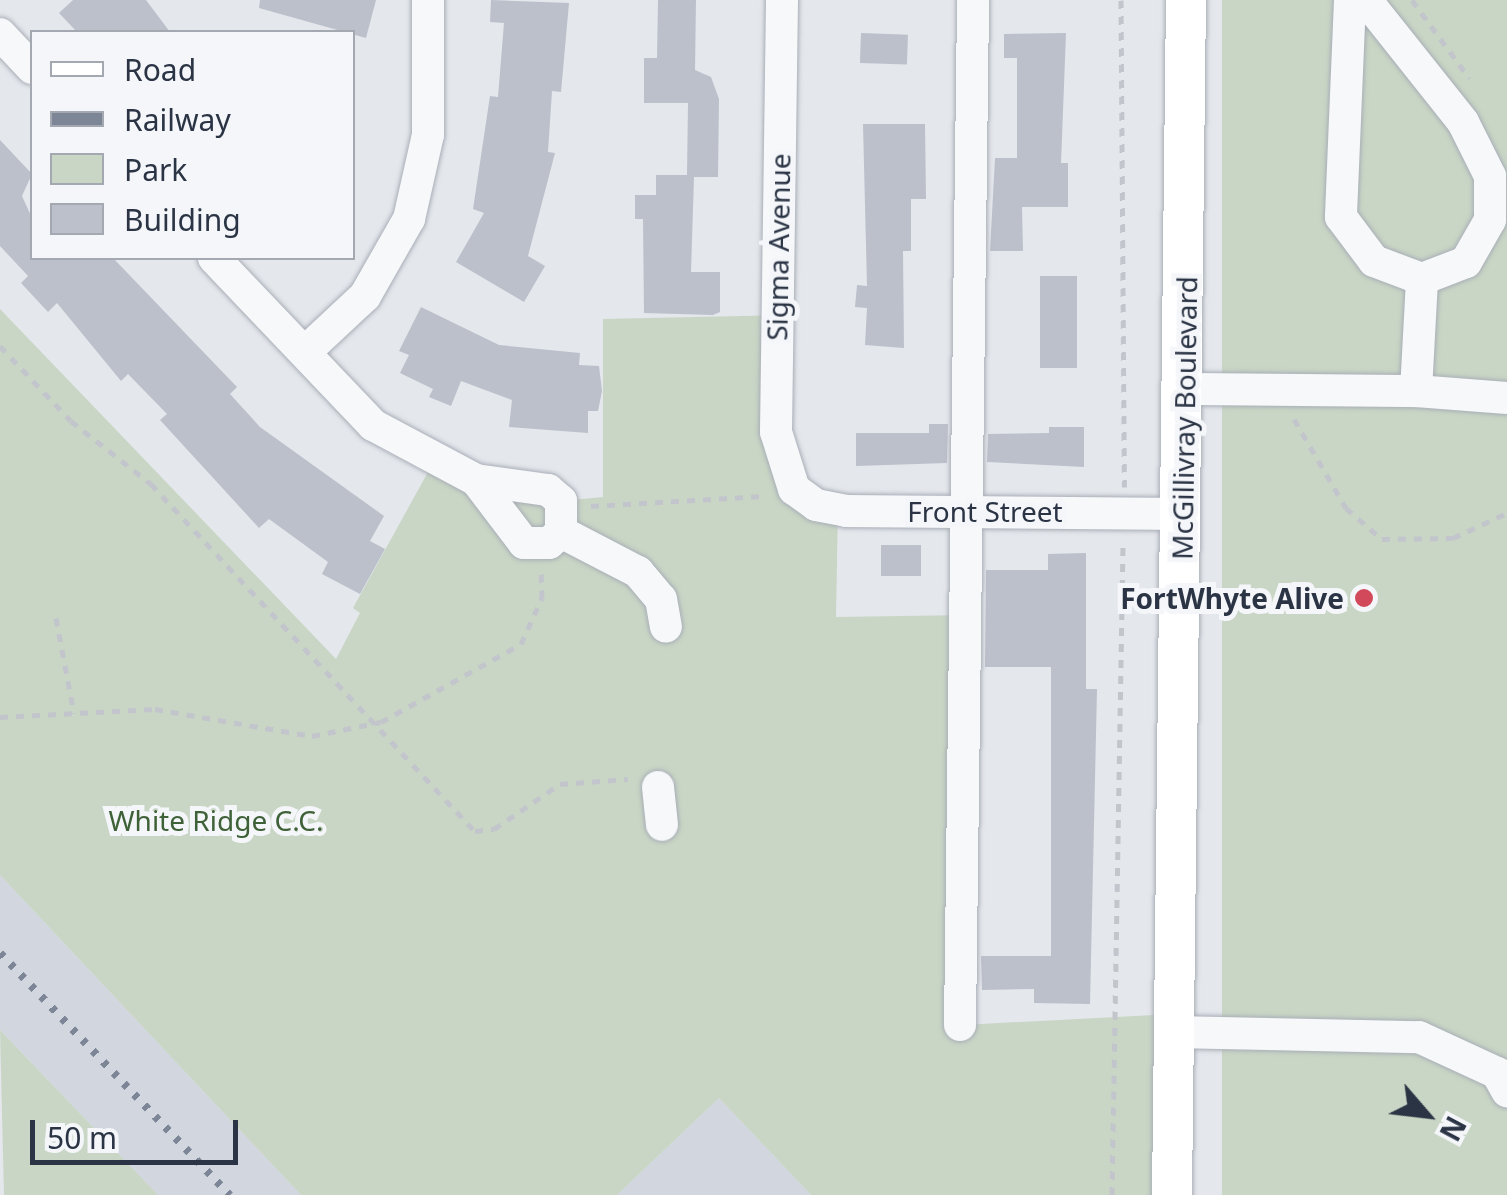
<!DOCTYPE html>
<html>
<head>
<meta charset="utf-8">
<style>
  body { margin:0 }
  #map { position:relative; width:1507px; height:1195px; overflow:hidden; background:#e4e7ec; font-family:"Noto Sans",sans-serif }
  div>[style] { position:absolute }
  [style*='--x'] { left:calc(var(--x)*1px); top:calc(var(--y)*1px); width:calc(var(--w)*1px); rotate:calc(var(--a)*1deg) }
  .built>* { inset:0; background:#d2d6de }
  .green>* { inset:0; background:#c9d6c5; transform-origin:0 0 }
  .building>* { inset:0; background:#bbc0ca; transform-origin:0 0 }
  .path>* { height:5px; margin-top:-2.5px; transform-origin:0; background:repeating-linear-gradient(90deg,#c2c5cb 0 8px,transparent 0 16px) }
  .roads { filter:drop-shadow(0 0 2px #a9aeb7) drop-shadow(0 0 2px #a9aeb7) }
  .minor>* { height:32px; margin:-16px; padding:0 16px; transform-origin:16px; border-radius:16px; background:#f7f8fa }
  .major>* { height:40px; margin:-20px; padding:0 20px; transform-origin:20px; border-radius:20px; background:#fff }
  .rail>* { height:8px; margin-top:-4px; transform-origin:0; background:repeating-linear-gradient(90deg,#7d8696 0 5px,transparent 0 15px) }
  .dots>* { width:28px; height:28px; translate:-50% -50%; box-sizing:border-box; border:5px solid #f4f6f9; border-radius:50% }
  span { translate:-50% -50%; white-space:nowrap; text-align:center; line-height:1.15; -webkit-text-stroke:10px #f4f6f9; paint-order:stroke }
  .street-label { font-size:28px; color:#2b3445 }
  .poi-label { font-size:28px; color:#2b3445; font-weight:700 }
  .right { translate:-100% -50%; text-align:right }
  .park-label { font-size:28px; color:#3f6138 }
  .legend { position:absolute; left:30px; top:30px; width:325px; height:230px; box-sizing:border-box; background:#f4f6f9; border:2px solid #a4a8b1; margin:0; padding:12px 18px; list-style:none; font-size:30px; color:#2b3445 }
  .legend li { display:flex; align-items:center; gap:20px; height:50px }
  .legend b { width:50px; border:2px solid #a4a8b1 }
  .north { position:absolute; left:1377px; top:1065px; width:100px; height:100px; -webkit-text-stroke:8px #f4f6f9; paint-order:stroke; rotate:118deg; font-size:28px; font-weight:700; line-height:40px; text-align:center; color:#2b3445 }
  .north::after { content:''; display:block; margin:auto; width:35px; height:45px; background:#2b3445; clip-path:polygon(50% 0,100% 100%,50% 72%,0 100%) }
  .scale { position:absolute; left:30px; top:1120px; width:208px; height:45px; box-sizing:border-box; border:5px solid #2b3445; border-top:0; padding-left:12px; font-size:30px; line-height:35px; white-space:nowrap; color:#2b3445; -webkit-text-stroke:8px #f4f6f9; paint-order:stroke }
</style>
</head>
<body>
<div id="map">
  <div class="built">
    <div style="clip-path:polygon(0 875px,301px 1195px,158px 1195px,0 1030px)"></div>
    <div style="clip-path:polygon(719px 1098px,811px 1195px,617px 1195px)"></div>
  </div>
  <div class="green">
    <div style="left:1222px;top:0;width:285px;height:1195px"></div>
    <div style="clip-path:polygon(0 309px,336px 659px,360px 613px,353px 608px,433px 463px,561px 501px,603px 497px,603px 319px,784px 315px,783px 503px,838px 505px,836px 617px,968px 615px,961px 1025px,1174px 1014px,1172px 1195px,811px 1195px,719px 1098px,617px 1195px,301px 1195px,0 875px)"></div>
    <div style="clip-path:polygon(0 1030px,158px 1195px,4px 1195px)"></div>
  </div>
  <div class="building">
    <div style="clip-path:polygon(73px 0,146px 0,170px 32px,77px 32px,59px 13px)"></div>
    <div style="clip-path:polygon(260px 0,376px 0,366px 38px,259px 8px)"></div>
    <div style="clip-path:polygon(491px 0,569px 3px,561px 92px,552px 91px,548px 152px,555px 153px,528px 256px,545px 266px,524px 302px,456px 262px,484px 213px,473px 209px,490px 96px,498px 97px,504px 23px,490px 22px)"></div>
    <div style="clip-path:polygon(658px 0,696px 0,695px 70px,711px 77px,719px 99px,718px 177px,694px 177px,692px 240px,691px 272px,720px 272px,720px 312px,713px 315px,644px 313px,643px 219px,635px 219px,635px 195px,656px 195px,656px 175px,687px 175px,688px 103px,644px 103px,644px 58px,657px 58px)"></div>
    <div style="left:861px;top:33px;width:47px;height:30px;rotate:2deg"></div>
    <div style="clip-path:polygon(1066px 33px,1061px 163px,1068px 163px,1068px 207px,1022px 207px,1023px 251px,990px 251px,995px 158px,1017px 158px,1017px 58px,1004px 58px,1004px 34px)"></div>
    <div style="clip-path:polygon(863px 124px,925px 124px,926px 199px,911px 199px,911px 251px,903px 251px,904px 348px,865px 345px,867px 308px,855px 307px,857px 285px,867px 286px)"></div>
    <div style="clip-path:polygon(0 140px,32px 174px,22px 196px,32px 218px,32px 258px,113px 258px,237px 387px,230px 394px,260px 427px,384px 516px,370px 541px,385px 549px,360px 594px,322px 574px,328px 562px,269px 519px,259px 528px,160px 420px,167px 414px,128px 374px,121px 381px,57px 303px,48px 312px,21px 283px,28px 276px,0 246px)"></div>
    <div style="left:1040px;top:276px;width:37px;height:92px"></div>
    <div style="clip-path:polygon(421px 307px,499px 345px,580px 353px,579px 365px,599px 366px,602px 391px,598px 411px,588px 411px,588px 433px,509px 427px,512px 400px,461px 381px,451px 406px,429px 397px,433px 389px,400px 373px,409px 355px,399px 351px)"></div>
    <div style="clip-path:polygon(929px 424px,948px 424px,947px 463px,856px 466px,856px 433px,929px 433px)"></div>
    <div style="clip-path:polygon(1049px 427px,1084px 427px,1084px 467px,987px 462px,988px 434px,1049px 433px)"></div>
    <div style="left:881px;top:545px;width:40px;height:31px"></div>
    <div style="clip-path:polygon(1086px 553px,1086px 689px,1097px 689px,1090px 1004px,1034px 1003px,1034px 989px,982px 990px,981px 956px,1051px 956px,1051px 667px,985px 667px,986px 570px,1048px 570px,1048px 554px)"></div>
  </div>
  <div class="path">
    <div style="--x:1121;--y:0;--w:487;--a:89.6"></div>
    <div style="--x:1412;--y:0;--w:97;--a:53.8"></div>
    <div style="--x:0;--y:346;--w:103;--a:46.6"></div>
    <div style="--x:71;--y:421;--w:102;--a:38.2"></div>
    <div style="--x:151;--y:484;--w:475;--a:47"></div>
    <div style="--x:475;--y:831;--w:19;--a:-6"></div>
    <div style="--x:494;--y:829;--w:80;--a:-34.3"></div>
    <div style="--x:560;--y:784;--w:68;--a:-4.2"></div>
    <div style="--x:1294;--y:419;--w:103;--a:59.7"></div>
    <div style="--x:1346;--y:508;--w:48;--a:40.7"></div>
    <div style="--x:1382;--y:539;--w:71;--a:-0.8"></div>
    <div style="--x:1453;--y:538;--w:60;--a:-24.8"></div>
    <div style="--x:591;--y:506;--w:173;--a:-3.3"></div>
    <div style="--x:56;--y:618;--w:97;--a:79.3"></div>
    <div style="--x:0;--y:717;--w:155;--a:-3"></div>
    <div style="--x:155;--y:709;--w:159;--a:9.8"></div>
    <div style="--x:312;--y:736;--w:70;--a:-11.5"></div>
    <div style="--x:381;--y:722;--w:160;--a:-29.1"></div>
    <div style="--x:521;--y:644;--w:51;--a:-65.5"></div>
    <div style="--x:542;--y:598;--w:26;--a:-92"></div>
    <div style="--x:1112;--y:1195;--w:652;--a:-89.03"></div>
  </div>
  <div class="roads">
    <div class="minor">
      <div style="--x:782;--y:0;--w:432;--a:90.8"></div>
      <div style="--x:776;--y:432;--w:60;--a:72.5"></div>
      <div style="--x:794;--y:489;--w:27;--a:36"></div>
      <div style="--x:816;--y:505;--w:31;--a:11"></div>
      <div style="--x:846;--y:511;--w:337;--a:0.5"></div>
      <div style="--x:1350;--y:0;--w:217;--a:92.4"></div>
      <div style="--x:1341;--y:217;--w:55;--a:53.1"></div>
      <div style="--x:1374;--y:261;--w:51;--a:20.6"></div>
      <div style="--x:1422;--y:279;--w:47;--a:-21.1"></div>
      <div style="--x:1466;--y:262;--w:48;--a:-60.3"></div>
      <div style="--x:1490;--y:220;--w:44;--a:-90"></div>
      <div style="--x:1490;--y:176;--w:60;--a:-116.6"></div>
      <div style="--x:1463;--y:122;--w:156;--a:-128.5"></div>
      <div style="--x:0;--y:34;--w:47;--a:46.7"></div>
      <div style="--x:214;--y:258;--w:231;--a:46.4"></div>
      <div style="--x:373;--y:425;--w:117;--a:28.1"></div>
      <div style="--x:305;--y:352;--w:82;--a:-43"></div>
      <div style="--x:365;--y:296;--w:89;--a:-60.3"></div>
      <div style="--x:409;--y:219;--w:86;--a:-77.3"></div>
      <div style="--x:428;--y:135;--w:135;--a:-90"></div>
      <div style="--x:1185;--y:389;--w:231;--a:0.5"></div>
      <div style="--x:1416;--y:391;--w:112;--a:-86.9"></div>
      <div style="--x:1416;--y:391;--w:91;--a:4.4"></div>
      <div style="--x:476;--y:480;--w:73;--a:7.9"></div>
      <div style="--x:548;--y:490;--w:17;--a:40"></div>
      <div style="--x:561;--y:501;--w:31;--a:90"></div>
      <div style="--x:561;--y:532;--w:16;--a:137"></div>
      <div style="--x:549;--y:543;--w:25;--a:180"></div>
      <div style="--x:524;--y:543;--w:79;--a:-127.3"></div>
      <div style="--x:561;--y:532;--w:87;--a:27.5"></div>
      <div style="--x:638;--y:572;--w:35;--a:50"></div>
      <div style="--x:661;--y:599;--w:28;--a:80"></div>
      <div style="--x:658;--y:787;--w:38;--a:84"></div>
      <div style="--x:960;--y:1025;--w:1025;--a:-89.27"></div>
      <div style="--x:1174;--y:1032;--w:245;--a:1.2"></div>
      <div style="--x:1419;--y:1037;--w:86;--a:24.8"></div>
      <div style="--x:1497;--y:1073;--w:21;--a:61"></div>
    </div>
    <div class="major">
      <div style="--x:1172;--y:1195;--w:1195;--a:-89.33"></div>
    </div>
  </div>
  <div class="rail">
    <div style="--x:0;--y:953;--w:334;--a:46.5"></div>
  </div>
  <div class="dots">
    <div style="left:1364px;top:598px;background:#d1495b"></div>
  </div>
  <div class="street-label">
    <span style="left:778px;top:247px;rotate:-89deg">Sigma Avenue</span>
    <span style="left:1184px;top:418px;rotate:-89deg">McGillivray Boulevard</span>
    <span style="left:985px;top:511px">Front Street</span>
  </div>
  <div class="poi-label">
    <span class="right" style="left:1344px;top:598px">FortWhyte Alive</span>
  </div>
  <div class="park-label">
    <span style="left:216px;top:820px">White Ridge C.C.</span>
  </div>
  <ul class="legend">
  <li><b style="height:12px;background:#fff"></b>Road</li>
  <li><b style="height:12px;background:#7d8696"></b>Railway</li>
  <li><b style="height:28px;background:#c9d6c5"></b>Park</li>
  <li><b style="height:28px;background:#bbc0ca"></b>Building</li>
  </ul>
  <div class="north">N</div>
  <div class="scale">50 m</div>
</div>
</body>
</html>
